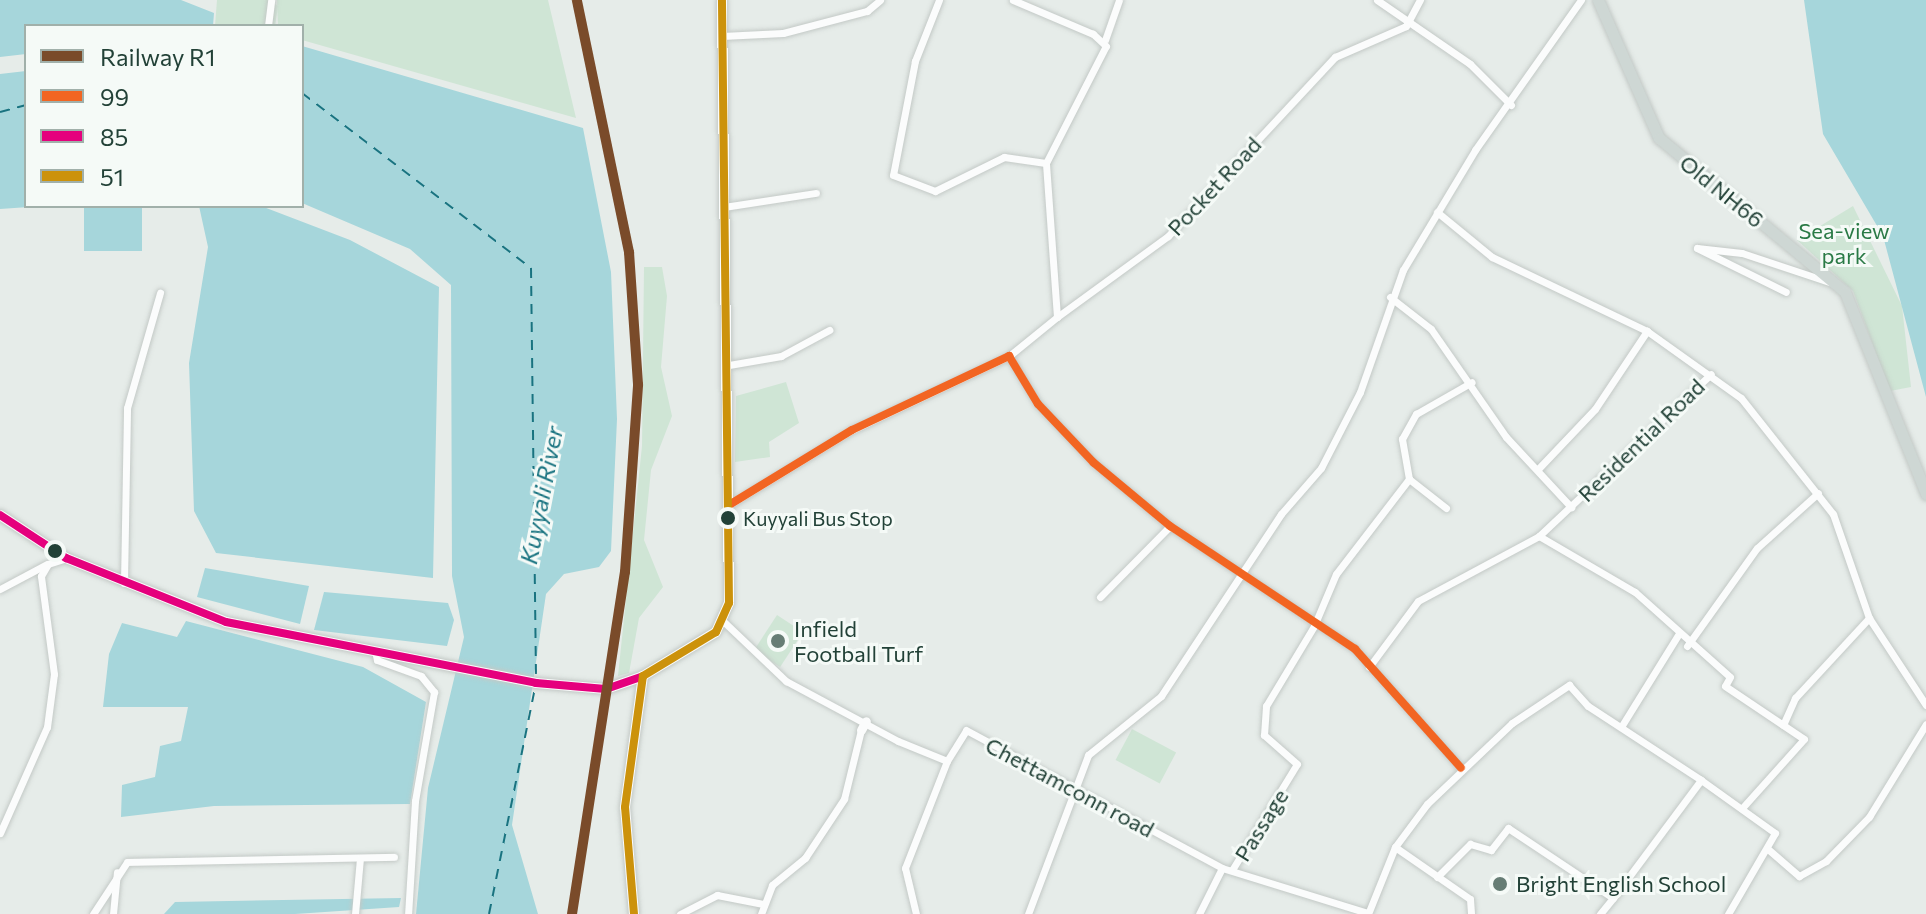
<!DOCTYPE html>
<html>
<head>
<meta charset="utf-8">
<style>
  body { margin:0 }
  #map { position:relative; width:1926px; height:914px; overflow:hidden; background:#e6ece9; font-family:Commissioner,sans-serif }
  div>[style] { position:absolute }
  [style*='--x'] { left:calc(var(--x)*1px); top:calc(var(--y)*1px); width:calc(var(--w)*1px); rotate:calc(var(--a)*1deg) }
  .green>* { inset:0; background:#cfe5d5; transform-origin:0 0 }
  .water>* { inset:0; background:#a6d6db; transform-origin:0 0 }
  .ferry>* { height:2px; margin-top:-1px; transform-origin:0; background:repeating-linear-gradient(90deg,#197380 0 10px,transparent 0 18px) }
  .roads { filter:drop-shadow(0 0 2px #c3c9c6) drop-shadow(0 0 2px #c3c9c6) }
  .minor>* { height:7px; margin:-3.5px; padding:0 3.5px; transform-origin:3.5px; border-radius:3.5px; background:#fbfcfc }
  .tertiary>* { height:9px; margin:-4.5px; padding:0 4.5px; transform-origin:4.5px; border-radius:4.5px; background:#fbfcfc }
  .secondary>* { height:10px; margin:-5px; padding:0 5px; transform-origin:5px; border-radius:5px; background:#fbfcfc }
  .primary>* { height:11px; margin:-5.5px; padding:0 5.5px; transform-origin:5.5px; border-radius:5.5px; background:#ced7d4 }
  .bus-1>* { height:8px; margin:-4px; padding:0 4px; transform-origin:4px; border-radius:4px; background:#f26522 }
  .bus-2>* { height:8px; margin:-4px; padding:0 4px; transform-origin:4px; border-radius:4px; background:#e5007d }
  .bus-3>* { height:8px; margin:-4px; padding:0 4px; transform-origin:4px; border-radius:4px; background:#cc920b }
  .rail-1>* { height:10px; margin:-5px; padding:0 5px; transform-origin:5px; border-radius:5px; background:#7a4b2a }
  .dots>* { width:22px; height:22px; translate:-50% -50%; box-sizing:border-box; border:4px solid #f5faf7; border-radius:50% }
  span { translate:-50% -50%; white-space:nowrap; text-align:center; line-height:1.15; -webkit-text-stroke:6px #f5faf7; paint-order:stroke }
  .bus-label { font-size:20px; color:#224137 }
  .left { translate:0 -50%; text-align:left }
  .street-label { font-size:22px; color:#224137 }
  .park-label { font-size:22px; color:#2a7a46 }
  .poi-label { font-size:22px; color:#224137 }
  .water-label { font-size:24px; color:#197380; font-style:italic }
  .legend { position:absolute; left:24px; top:24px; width:280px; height:184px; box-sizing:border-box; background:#f5faf7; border:2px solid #a1b0aa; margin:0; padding:10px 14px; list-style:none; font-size:24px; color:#224137 }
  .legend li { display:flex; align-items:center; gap:16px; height:40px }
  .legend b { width:40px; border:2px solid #a1b0aa }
</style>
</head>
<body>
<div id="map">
  <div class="green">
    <div style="clip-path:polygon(217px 0,269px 0,278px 6px,275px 26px,215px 26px)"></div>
    <div style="clip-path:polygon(277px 0,548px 0,576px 118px,302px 40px,302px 26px,278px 26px)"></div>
    <div style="clip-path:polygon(1853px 206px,1902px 306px,1911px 387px,1890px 391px,1853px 291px,1797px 240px)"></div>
    <div style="clip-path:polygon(644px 267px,662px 267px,667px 296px,661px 367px,672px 416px,651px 470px,644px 540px,663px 587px,639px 618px,629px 673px,618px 676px,642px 446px)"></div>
    <div style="clip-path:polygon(786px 382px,799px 423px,769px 442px,770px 457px,735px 462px,736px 396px)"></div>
    <div style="left:777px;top:615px;width:31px;height:42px;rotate:33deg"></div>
    <div style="left:1132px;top:729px;width:50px;height:35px;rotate:28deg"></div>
  </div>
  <div class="water">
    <div style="clip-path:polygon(0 0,181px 0,214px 13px,213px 26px,26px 26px,26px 54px,0 57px)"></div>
    <div style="clip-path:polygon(1804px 0,1926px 0,1926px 397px,1883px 236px,1823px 134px)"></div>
    <div style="clip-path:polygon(302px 46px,583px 128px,611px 272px,617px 419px,611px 551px,599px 567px,564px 574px,546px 594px,512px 825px,538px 914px,416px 914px,428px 788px,464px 637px,452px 576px,451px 285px,410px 249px,302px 203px)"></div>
    <div style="clip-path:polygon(26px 71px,26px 206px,43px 206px,0 209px,0 74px)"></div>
    <div style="left:84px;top:206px;width:58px;height:45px"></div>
    <div style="clip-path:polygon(199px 206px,261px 206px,350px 240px,439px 287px,433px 578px,216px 553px,194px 511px,189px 363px,208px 247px)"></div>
    <div style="clip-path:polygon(205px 568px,309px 586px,300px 624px,197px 597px)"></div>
    <div style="clip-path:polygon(324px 592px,448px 603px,454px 620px,447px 646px,314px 630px)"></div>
    <div style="clip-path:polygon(186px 621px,363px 667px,426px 702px,410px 804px,214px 806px,121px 817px,122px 785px,155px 777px,160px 746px,181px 741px,188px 707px,103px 707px,109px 654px,122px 623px,177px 637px)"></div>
    <div style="clip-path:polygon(401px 898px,399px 907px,295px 914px,164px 914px,175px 902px)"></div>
  </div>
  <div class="ferry">
    <div style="--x:302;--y:93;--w:288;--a:37.4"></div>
    <div style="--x:531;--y:268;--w:410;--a:89.3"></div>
    <div style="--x:0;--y:112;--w:27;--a:-15"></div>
    <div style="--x:489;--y:914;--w:231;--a:-78.5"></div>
  </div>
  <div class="roads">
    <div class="minor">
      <div style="--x:939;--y:0;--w:66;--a:111.5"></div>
      <div style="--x:915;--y:61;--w:116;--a:100.9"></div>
      <div style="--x:893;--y:175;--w:45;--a:20.9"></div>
      <div style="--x:935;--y:191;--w:77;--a:-26.2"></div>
      <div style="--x:1004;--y:157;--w:42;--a:8.1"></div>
      <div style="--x:1377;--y:0;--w:113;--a:34.5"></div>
      <div style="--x:1470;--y:64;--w:58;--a:45"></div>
      <div style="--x:268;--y:26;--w:26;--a:-83"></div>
      <div style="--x:722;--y:36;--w:61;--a:-2.8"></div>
      <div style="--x:783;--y:33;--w:87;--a:-14.7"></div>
      <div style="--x:867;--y:11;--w:17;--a:-40"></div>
      <div style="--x:1105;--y:40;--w:42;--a:-70.7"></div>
      <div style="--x:724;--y:207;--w:93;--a:-8.7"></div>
      <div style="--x:1437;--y:212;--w:71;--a:39.3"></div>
      <div style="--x:1492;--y:257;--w:172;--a:25.5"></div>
      <div style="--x:1647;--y:331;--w:115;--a:35.5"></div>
      <div style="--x:1741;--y:398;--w:148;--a:51.6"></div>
      <div style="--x:1833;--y:514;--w:110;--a:70.9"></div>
      <div style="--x:1869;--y:618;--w:104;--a:56.8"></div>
      <div style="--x:1697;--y:248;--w:45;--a:6.3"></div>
      <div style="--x:1742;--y:253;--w:95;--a:18.4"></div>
      <div style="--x:1697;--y:248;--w:99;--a:26.3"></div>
      <div style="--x:1390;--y:297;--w:52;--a:38"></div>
      <div style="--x:1431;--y:329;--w:131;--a:55.2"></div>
      <div style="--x:1506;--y:437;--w:96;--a:47.1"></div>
      <div style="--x:1057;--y:317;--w:137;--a:-36.1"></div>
      <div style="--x:1168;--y:236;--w:245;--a:-47"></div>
      <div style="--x:1335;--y:57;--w:77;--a:-23.6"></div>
      <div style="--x:1406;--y:26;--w:30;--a:-62"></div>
      <div style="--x:1009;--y:356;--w:62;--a:-39.1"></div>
      <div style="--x:1057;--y:317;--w:154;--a:-94.1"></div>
      <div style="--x:1046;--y:163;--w:131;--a:-62.9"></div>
      <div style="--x:1106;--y:46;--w:18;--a:-137"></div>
      <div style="--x:1093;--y:34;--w:87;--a:-157"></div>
      <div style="--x:729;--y:365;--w:53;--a:-9.8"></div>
      <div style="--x:781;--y:356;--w:55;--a:-28.4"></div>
      <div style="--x:1539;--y:468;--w:81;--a:-46.5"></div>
      <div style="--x:1595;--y:409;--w:94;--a:-56.3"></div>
      <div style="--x:729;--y:505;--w:144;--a:-31.4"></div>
      <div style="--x:852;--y:430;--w:174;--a:-25.2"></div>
      <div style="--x:1009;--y:356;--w:56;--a:58.9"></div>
      <div style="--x:1038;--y:404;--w:81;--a:46.5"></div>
      <div style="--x:1094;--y:463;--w:99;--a:39.7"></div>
      <div style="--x:1170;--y:526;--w:222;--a:33.6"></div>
      <div style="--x:1355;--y:649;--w:159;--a:48.3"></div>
      <div style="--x:1446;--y:508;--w:47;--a:-141.9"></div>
      <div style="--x:1409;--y:479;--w:41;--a:-99.9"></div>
      <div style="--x:1402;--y:439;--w:29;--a:-61"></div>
      <div style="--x:1416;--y:414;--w:64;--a:-29.7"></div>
      <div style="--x:1539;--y:536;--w:236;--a:-43.3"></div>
      <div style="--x:124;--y:583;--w:175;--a:-89"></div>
      <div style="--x:127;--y:408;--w:120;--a:-74"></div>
      <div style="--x:0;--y:589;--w:53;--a:-28"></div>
      <div style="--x:1100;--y:597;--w:100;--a:-45.4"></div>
      <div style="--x:724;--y:622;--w:86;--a:43.6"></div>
      <div style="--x:786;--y:681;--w:127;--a:28.2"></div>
      <div style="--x:898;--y:741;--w:53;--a:22.2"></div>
      <div style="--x:947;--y:761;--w:36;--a:-58"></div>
      <div style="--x:966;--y:730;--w:291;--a:28.3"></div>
      <div style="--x:1222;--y:868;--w:152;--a:17.2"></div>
      <div style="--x:1687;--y:646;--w:120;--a:-54.5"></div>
      <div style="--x:1757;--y:548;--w:82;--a:-42"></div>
      <div style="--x:375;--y:650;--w:10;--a:79"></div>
      <div style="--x:377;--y:660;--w:47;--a:20"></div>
      <div style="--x:421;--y:676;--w:21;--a:51"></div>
      <div style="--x:434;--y:692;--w:111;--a:99.9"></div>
      <div style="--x:415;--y:801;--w:113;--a:93.5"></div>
      <div style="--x:1369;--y:667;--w:82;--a:-53.4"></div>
      <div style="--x:1418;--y:601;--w:137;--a:-28.2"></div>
      <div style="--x:1539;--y:536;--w:111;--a:30.3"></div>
      <div style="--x:1635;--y:592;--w:127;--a:41.8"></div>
      <div style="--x:1730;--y:677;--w:10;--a:119"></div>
      <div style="--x:1725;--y:686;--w:95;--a:33.9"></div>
      <div style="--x:1804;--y:739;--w:93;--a:131.9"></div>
      <div style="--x:1783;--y:725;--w:30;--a:-66"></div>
      <div style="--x:1795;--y:698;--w:109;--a:-47.2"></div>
      <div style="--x:1621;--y:727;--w:108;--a:-58.2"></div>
      <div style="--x:1701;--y:780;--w:91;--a:35.6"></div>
      <div style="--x:1775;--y:833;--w:94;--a:120.1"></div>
      <div style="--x:0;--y:833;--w:116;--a:-66.1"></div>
      <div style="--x:47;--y:727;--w:53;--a:-82.5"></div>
      <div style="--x:54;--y:674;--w:99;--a:-97.6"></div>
      <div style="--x:41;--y:576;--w:14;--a:-60"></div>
      <div style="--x:48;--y:564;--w:19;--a:-18"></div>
      <div style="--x:1395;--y:847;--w:91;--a:34.7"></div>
      <div style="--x:1470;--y:899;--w:15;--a:86"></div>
      <div style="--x:1769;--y:850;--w:40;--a:41"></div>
      <div style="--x:1799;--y:876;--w:31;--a:-29"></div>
      <div style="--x:1826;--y:861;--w:62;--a:-45.7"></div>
      <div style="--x:1869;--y:817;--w:109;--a:-58.5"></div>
      <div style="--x:1232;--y:870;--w:124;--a:-58.5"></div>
      <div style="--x:1297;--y:764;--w:44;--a:-138.7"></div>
      <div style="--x:1264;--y:735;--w:29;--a:-86"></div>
      <div style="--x:1266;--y:706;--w:93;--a:-59"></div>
      <div style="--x:1314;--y:626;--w:56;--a:-67.1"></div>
      <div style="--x:1336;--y:574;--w:120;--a:-52.5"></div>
      <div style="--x:1437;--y:877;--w:47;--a:-45"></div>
      <div style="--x:1470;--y:844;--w:22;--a:16"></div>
      <div style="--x:1491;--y:850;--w:28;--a:-52"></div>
      <div style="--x:1508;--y:828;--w:126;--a:33.7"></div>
      <div style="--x:1613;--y:898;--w:21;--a:129"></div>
      <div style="--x:93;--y:914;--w:62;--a:-56.8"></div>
      <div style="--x:127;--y:862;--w:267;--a:-1.1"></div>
      <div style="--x:113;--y:914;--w:42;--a:-84.6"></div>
      <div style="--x:355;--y:914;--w:56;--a:-84.9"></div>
      <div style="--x:680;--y:914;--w:42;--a:-27.2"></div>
      <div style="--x:717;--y:895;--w:47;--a:11.1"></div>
      <div style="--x:761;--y:914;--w:31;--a:-69"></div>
      <div style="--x:772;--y:885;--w:43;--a:-39.3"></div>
      <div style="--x:805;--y:858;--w:71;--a:-56.5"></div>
      <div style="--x:844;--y:799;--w:71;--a:-76.2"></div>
      <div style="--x:916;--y:914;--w:47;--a:-103.4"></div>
      <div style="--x:905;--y:868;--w:115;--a:-68.6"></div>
      <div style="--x:1028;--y:914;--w:170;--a:-69.3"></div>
      <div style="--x:1088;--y:755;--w:94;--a:-38.9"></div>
      <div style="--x:1161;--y:696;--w:218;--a:-56.6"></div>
      <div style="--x:1281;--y:514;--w:61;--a:-49"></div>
      <div style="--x:1321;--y:468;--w:85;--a:-62.8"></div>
      <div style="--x:1360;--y:392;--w:129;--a:-70.6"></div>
      <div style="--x:1403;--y:270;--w:140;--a:-59"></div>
      <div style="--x:1475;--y:150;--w:184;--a:-54.8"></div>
      <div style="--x:1199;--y:914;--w:51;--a:-63.4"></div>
      <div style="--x:1368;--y:914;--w:72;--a:-68.1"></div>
      <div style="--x:1395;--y:847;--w:54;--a:-53.3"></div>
      <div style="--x:1427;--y:804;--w:117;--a:-43.6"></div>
      <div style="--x:1512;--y:723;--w:69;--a:-33.7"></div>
      <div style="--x:1569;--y:685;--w:28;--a:48"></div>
      <div style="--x:1588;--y:706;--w:135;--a:33.2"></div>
      <div style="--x:1701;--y:780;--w:147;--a:126.7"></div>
    </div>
    <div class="tertiary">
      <div style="--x:861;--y:730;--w:10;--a:-61"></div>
    </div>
    <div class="secondary">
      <div style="--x:0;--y:515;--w:79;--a:33.1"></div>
      <div style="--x:66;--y:558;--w:172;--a:21.8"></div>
      <div style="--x:226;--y:622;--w:316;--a:11.1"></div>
      <div style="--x:536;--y:683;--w:70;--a:4.9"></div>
      <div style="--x:606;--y:689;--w:39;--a:-19"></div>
      <div style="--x:634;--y:914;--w:107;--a:-94.8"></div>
      <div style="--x:625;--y:807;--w:132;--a:-82.2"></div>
      <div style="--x:643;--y:676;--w:85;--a:-31.1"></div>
      <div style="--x:716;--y:632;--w:32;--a:-66"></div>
      <div style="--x:729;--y:603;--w:603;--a:-90.67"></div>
    </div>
    <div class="primary">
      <div style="--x:1598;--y:0;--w:151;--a:66.2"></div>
      <div style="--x:1659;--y:138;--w:241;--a:39.6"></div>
      <div style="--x:1845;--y:292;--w:218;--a:68.1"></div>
    </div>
  </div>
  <div class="bus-1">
    <div style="--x:729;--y:505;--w:144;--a:-31.4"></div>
    <div style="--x:852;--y:430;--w:174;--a:-25.2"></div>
    <div style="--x:1009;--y:356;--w:56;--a:58.9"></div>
    <div style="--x:1038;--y:404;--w:81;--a:46.5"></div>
    <div style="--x:1094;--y:463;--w:99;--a:39.7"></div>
    <div style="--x:1170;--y:526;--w:222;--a:33.6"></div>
    <div style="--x:1355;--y:649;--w:159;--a:48.3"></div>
  </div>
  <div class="bus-2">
    <div style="--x:0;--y:515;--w:79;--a:33.1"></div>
    <div style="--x:66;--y:558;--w:172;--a:21.8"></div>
    <div style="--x:226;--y:622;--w:316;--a:11.1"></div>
    <div style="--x:536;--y:683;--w:70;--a:4.9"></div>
    <div style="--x:606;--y:689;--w:39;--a:-19"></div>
  </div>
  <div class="bus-3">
    <div style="--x:634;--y:914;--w:107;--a:-94.8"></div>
    <div style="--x:625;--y:807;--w:132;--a:-82.2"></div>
    <div style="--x:643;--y:676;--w:85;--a:-31.1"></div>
    <div style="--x:716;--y:632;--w:32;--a:-66"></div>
    <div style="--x:729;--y:603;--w:603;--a:-90.67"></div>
  </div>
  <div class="rail-1">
    <div style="--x:572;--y:914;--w:346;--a:-81.2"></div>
    <div style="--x:625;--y:572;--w:188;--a:-86"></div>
    <div style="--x:638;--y:384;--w:132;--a:-93.9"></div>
    <div style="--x:629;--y:252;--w:257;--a:-101.7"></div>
  </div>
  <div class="dots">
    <div style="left:728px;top:518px;background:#224137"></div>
    <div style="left:55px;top:551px;background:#224137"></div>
    <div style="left:778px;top:641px;background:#677d75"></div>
    <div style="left:1500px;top:884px;background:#677d75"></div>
  </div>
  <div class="bus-label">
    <span class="left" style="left:743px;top:518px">Kuyyali Bus Stop</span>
  </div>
  <div class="street-label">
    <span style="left:1214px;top:186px;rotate:-47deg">Pocket Road</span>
    <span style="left:1722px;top:191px;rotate:39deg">Old NH66</span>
    <span style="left:1641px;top:440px;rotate:-44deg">Residential Road</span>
    <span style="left:1070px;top:787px;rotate:28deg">Chettamconn road</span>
    <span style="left:1261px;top:825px;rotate:-58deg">Passage</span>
  </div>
  <div class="park-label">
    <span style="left:1844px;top:243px">Sea-view<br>park</span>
  </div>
  <div class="poi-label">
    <span class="left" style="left:794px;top:641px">Infield<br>Football Turf</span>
    <span class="left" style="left:1516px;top:884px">Bright English School</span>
  </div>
  <div class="water-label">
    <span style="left:541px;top:495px;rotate:-79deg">Kuyyali River</span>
  </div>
  <ul class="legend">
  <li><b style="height:10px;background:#7a4b2a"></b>Railway R1</li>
  <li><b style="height:10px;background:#f26522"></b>99</li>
  <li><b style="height:10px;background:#e5007d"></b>85</li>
  <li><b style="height:10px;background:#cc920b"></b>51</li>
  </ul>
</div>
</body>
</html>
